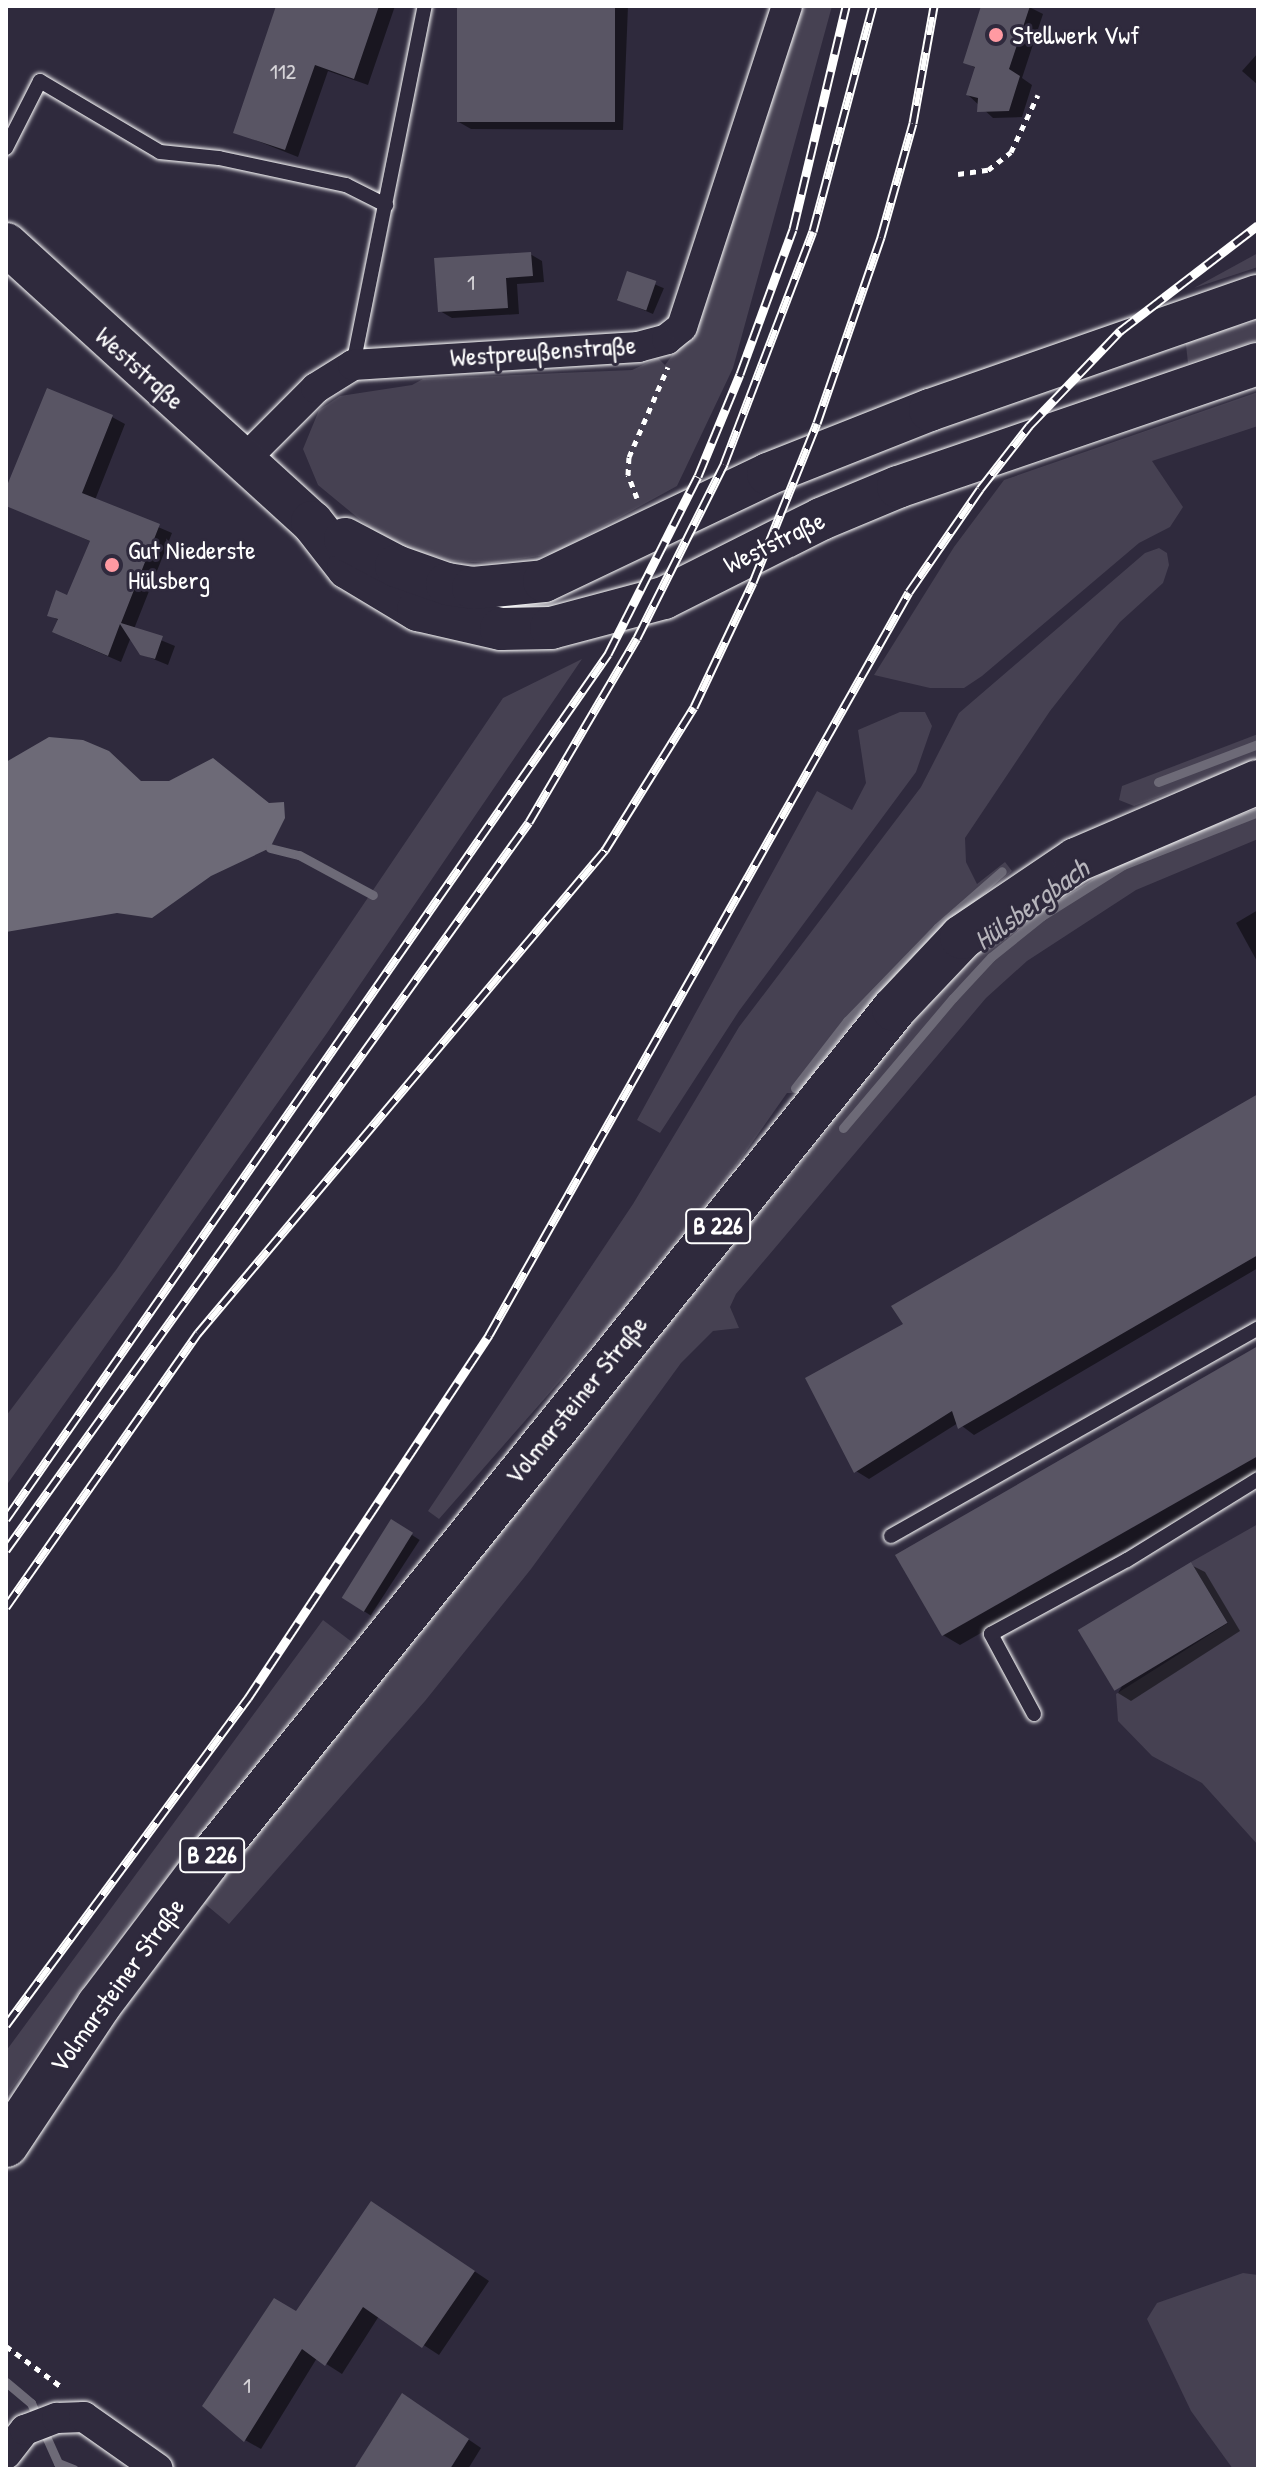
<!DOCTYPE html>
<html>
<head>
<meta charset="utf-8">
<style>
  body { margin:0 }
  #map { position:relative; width:1264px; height:2475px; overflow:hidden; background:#2f2a3d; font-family:"Patrick Hand",sans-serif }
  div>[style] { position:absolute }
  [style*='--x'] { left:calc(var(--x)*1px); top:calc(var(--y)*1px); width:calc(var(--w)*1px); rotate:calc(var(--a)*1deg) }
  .green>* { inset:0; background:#464152 }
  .water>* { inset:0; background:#6d6a77 }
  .shadow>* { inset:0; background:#0007; transform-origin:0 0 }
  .stream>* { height:9px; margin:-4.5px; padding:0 4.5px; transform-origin:4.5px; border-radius:4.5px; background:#6d6a77 }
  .building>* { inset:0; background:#595564; transform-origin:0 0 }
  .path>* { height:5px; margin-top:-2.5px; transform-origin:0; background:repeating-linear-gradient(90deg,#fff 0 6px,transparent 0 12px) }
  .roads { filter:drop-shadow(0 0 2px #fff) drop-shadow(0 0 2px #fff) }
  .lane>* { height:14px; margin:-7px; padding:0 7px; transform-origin:7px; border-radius:7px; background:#2f2a3d }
  .street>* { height:30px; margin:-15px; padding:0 15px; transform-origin:15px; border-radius:15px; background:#2f2a3d }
  .secondary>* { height:42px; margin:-21px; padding:0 21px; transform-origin:21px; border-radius:21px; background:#2f2a3d }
  .primary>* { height:44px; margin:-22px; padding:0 22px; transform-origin:22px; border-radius:22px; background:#2f2a3d }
  .rail>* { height:9px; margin-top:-4.5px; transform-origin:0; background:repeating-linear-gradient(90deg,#2f2a3d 0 18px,#fff 0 36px); box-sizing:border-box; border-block:2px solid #fff }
  .dots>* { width:22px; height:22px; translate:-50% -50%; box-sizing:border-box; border:4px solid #2f2a3d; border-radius:50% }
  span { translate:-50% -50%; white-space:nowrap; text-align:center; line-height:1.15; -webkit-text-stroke:6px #2f2a3d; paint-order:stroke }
  .number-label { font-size:22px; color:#d6d4d8 }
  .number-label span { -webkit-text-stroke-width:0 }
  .shield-label span { padding:2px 6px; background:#2f2a3d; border:2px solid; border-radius:6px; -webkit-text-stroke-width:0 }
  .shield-label { font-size:24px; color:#fff; font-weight:700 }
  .poi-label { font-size:26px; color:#fff }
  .left { translate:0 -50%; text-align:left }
  .street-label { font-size:26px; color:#fff }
  .water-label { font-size:28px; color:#b6b4bb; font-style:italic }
  .frame { position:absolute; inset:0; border:8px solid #fff; pointer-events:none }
</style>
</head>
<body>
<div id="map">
  <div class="green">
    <div style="clip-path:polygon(796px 6px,832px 6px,733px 368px,677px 486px,553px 554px,492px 563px,452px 561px,409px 549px,375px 532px,318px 485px,303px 449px,319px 410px,340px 396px,412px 385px,423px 379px,632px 370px,658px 358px,665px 365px,685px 338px,762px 132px)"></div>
    <div style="clip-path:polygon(1258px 253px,1258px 267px,1194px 288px)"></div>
    <div style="clip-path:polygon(1258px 322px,1258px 340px,1188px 363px,1185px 336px)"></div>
    <div style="clip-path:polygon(1258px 392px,1258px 426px,1152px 461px,1183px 507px,1170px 527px,1139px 543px,982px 676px,964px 688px,930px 688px,874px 675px,954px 547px,1004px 480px)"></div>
    <div style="clip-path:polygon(1159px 548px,1167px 553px,1169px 565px,1163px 583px,1120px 622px,1050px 711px,965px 838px,966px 862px,977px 884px,1005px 862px,1012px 871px,878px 996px,798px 1093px,787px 1093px,735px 1167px,611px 1323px,439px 1519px,428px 1511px,633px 1204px,739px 1027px,921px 787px,959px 713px,1145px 553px)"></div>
    <div style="clip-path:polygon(582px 659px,327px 1033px,6px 1486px,6px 1416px,116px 1270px,503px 698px)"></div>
    <div style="clip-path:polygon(900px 712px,925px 712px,932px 726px,916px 772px,739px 1011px,660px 1133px,637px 1120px,817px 791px,852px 810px,866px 783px,858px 730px)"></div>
    <div style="clip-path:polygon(1258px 734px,1258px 760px,1134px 806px,1119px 800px,1122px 786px)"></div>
    <div style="clip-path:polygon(1258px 803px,1258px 839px,1136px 890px,1027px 961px,986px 998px,736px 1294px,730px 1307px,739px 1328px,713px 1331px,681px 1363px,531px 1569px,425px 1701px,229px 1924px,204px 1903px,383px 1675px,831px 1126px,829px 1119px,949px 980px,995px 937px,1090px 872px)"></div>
    <div style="clip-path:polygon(1258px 1524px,1258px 1845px,1202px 1783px,1152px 1756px,1118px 1721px,1116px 1694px,1228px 1623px,1191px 1562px)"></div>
    <div style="clip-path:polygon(323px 1620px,352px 1642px,105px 1955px,6px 2097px,6px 2051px)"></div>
    <div style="clip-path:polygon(1243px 2273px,1258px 2275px,1258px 2469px,1233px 2469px,1191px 2411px,1147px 2319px,1157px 2303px)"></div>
  </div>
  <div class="water">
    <div style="clip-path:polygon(49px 737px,83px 740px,109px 751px,141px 781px,169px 781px,213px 758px,269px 803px,284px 802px,285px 818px,270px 848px,211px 876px,152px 918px,117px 913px,6px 932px,6px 762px)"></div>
  </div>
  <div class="shadow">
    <div style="clip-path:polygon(278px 6px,395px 6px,368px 85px,328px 71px,298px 157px,235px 132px)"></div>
    <div style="clip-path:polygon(459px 6px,628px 6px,623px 130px,471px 129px,457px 121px)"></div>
    <div style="clip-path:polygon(983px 6px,1027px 6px,1043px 14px,1022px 78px,1032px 85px,1022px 117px,993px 118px,968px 95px,977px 69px,965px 62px)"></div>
    <div style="clip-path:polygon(1258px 53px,1258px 85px,1242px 71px)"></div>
    <div style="clip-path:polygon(530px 254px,542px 261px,544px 282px,517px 284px,519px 314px,452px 318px,440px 311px)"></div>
    <div style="left:628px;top:273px;width:39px;height:28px;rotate:23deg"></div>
    <div style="clip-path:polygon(112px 417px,125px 424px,95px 500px,172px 533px,134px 629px,175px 646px,168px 665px,141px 654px,131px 637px,121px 662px,68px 639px,60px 621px,49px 615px,68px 598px,92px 542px,6px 505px,6px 493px)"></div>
    <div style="clip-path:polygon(1258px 910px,1258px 963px,1236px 923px)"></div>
    <div style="clip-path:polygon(1258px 1096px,1258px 1268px,974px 1435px,958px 1423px,869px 1479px,856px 1471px,906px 1325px)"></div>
    <div style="clip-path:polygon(1258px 1348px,1258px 1474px,960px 1645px,943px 1635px)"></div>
    <div style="left:392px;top:1522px;width:33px;height:90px;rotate:33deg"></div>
    <div style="clip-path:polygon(1191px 1565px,1205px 1572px,1240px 1631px,1131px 1701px,1118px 1693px)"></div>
    <div style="clip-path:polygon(388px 2213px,489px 2281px,439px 2355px,379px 2316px,342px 2374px,317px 2358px,261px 2449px,245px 2440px,297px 2314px)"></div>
    <div style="clip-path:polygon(415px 2403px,481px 2448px,468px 2469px,356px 2469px)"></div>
  </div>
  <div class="stream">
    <div style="--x:1158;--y:782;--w:107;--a:-20.8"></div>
    <div style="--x:270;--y:848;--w:30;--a:14"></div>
    <div style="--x:299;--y:855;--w:84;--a:28.4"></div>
    <div style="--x:795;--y:1088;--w:85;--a:-52.2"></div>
    <div style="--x:847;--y:1021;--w:129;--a:-45.9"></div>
    <div style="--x:937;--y:928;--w:86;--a:-41.2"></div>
    <div style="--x:843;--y:1128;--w:170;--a:-49.8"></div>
    <div style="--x:953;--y:998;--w:56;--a:-47.2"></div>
    <div style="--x:991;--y:957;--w:65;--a:-38.8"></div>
    <div style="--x:1042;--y:916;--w:96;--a:-32.2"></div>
    <div style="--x:1123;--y:865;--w:145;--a:-21.4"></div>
    <div style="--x:6;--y:2382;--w:33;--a:40"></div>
    <div style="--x:31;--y:2403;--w:66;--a:65.8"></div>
    <div style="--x:58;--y:2463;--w:17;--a:21"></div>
  </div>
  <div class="building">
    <div style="clip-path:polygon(276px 6px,379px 6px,354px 79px,315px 65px,285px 150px,233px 133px)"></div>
    <div style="left:457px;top:6px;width:158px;height:116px"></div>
    <div style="clip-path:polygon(981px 6px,1030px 6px,1009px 69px,1020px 76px,1009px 111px,977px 112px,978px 98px,966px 95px,975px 67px,963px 63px)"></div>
    <div style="clip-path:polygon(531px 252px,533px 276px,506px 278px,508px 308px,438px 312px,434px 258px)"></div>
    <div style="left:627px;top:271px;width:31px;height:31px;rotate:19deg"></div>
    <div style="clip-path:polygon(47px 388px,113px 415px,82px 493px,160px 524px,121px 623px,163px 636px,155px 659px,140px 655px,120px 624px,108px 656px,52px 632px,58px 619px,47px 616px,56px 590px,67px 595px,90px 541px,6px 506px,6px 488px)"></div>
    <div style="clip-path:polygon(1258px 1094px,1258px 1255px,958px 1429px,952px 1411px,854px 1473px,805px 1378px,903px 1324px,891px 1306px)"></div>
    <div style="clip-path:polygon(1258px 1346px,1258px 1456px,942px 1636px,895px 1555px)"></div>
    <div style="left:391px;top:1519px;width:26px;height:93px;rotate:32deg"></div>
    <div style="left:1191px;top:1562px;width:71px;height:132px;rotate:59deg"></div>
    <div style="clip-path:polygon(371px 2201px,475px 2271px,422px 2348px,363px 2307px,325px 2366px,302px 2349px,244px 2442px,202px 2406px,274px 2298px,296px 2311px)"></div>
    <div style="clip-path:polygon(402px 2393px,469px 2439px,450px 2469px,354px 2469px)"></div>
  </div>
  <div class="path">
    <div style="--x:958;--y:174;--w:30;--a:-8"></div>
    <div style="--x:988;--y:170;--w:29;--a:-38"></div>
    <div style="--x:1011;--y:152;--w:63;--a:-64.7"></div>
    <div style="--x:637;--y:498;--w:25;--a:-111"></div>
    <div style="--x:628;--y:475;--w:18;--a:-87"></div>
    <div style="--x:629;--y:457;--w:98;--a:-66.6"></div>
    <div style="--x:6;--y:2346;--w:71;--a:36.4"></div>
  </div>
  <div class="roads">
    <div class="lane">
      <div style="--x:6;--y:148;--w:75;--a:-63.1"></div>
      <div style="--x:40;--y:81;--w:139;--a:30.6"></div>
      <div style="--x:160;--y:152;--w:59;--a:5.8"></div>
      <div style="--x:219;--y:158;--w:130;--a:12"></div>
      <div style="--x:346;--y:185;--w:45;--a:26.6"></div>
      <div style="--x:353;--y:365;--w:366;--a:-78.7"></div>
      <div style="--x:891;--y:1536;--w:422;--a:-29.5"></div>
      <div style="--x:1034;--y:1714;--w:91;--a:-118.3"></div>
      <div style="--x:991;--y:1634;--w:155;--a:-28.6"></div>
      <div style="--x:1127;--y:1560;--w:154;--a:-31.7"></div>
    </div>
    <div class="street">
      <div style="--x:243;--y:461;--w:103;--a:-45"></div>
      <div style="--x:316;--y:388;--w:44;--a:-31.9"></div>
      <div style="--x:353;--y:365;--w:286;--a:-3.6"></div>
      <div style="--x:638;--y:347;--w:30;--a:-15"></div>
      <div style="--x:667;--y:339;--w:19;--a:-39"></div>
      <div style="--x:682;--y:327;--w:338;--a:-71.9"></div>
      <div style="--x:6;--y:2454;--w:31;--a:-52"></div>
      <div style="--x:25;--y:2430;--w:34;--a:-21"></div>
      <div style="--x:57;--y:2418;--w:27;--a:-2"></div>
      <div style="--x:84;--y:2417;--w:90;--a:35.1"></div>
    </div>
    <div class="secondary">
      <div style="--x:6;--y:244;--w:413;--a:42.3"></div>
      <div style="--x:312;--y:522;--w:58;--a:52"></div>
      <div style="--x:348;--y:568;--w:82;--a:31"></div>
      <div style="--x:418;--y:610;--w:85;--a:12.9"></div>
      <div style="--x:501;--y:629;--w:50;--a:-1.1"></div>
      <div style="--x:551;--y:628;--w:117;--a:-14.9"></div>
      <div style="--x:664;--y:598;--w:176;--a:-26.7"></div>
      <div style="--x:821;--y:519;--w:83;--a:-22.6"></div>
      <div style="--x:898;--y:487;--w:380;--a:-18.9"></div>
      <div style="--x:345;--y:539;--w:58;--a:27.9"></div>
      <div style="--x:396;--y:566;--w:54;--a:19.4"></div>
      <div style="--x:447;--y:584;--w:26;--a:9"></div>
      <div style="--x:473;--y:588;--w:71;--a:-5.6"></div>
      <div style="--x:544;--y:581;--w:248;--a:-25.5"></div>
      <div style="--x:768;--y:474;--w:174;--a:-21.6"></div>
      <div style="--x:930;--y:410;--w:347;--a:-19.2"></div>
    </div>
    <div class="primary">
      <div style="--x:6;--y:2145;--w:168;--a:-56.4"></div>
      <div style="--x:99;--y:2005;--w:179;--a:-52.9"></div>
      <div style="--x:207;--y:1862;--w:1095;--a:-51.15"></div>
      <div style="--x:894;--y:1009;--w:99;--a:-46.6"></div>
      <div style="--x:962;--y:937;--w:138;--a:-34"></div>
      <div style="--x:1076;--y:860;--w:198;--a:-23.2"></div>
    </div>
  </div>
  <div class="rail">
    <div style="--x:6;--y:1519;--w:1054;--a:-55.16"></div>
    <div style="--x:608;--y:654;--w:199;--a:-63.2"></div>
    <div style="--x:698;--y:476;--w:110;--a:-67.6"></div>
    <div style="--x:740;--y:374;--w:154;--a:-69.9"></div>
    <div style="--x:793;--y:229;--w:229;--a:-76.6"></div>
    <div style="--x:6;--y:1550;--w:896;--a:-54.31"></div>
    <div style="--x:529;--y:822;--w:213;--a:-59.6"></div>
    <div style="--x:637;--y:638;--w:195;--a:-63.4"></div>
    <div style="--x:724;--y:464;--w:249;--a:-69.1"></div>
    <div style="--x:813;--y:231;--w:233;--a:-75.1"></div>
    <div style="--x:6;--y:1607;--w:335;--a:-55"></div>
    <div style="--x:198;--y:1333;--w:632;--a:-49.88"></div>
    <div style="--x:605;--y:850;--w:168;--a:-58.1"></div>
    <div style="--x:694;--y:707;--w:138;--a:-64.7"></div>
    <div style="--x:753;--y:582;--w:171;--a:-68.1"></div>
    <div style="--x:817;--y:423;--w:197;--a:-71"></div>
    <div style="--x:881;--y:237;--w:118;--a:-74.3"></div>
    <div style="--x:913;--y:123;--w:119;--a:-79.8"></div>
    <div style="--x:6;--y:2025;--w:407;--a:-53.5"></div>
    <div style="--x:248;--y:1698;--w:436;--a:-56.4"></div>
    <div style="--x:489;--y:1335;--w:853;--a:-60.52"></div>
    <div style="--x:909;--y:592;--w:125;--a:-55.4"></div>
    <div style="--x:980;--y:489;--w:80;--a:-52.1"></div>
    <div style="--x:1029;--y:426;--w:132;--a:-46.2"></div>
    <div style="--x:1120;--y:331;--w:174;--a:-37.5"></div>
  </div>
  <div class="dots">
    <div style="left:996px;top:35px;background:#ff9aa2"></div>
    <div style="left:112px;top:565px;background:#ff9aa2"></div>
  </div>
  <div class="number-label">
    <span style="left:283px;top:72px">112</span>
    <span style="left:471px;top:283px">1</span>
    <span style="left:247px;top:2386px">1</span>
  </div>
  <div class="shield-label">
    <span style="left:718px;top:1226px">B 226</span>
    <span style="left:212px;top:1855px">B 226</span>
  </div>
  <div class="poi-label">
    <span class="left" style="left:1012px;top:35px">Stellwerk Vwf</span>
    <span class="left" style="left:128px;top:565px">Gut Niederste<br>Hülsberg</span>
  </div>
  <div class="street-label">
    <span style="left:543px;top:351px;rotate:-4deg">Westpreußenstraße</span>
    <span style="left:140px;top:368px;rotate:42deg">Weststraße</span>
    <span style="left:774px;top:542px;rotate:-26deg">Weststraße</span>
    <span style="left:576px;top:1400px;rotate:-51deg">Volmarsteiner Straße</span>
    <span style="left:117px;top:1985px;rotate:-54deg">Volmarsteiner Straße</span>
  </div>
  <div class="water-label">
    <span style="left:1031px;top:904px;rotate:-36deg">Hülsbergbach</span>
  </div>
  <div class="frame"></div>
</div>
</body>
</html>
